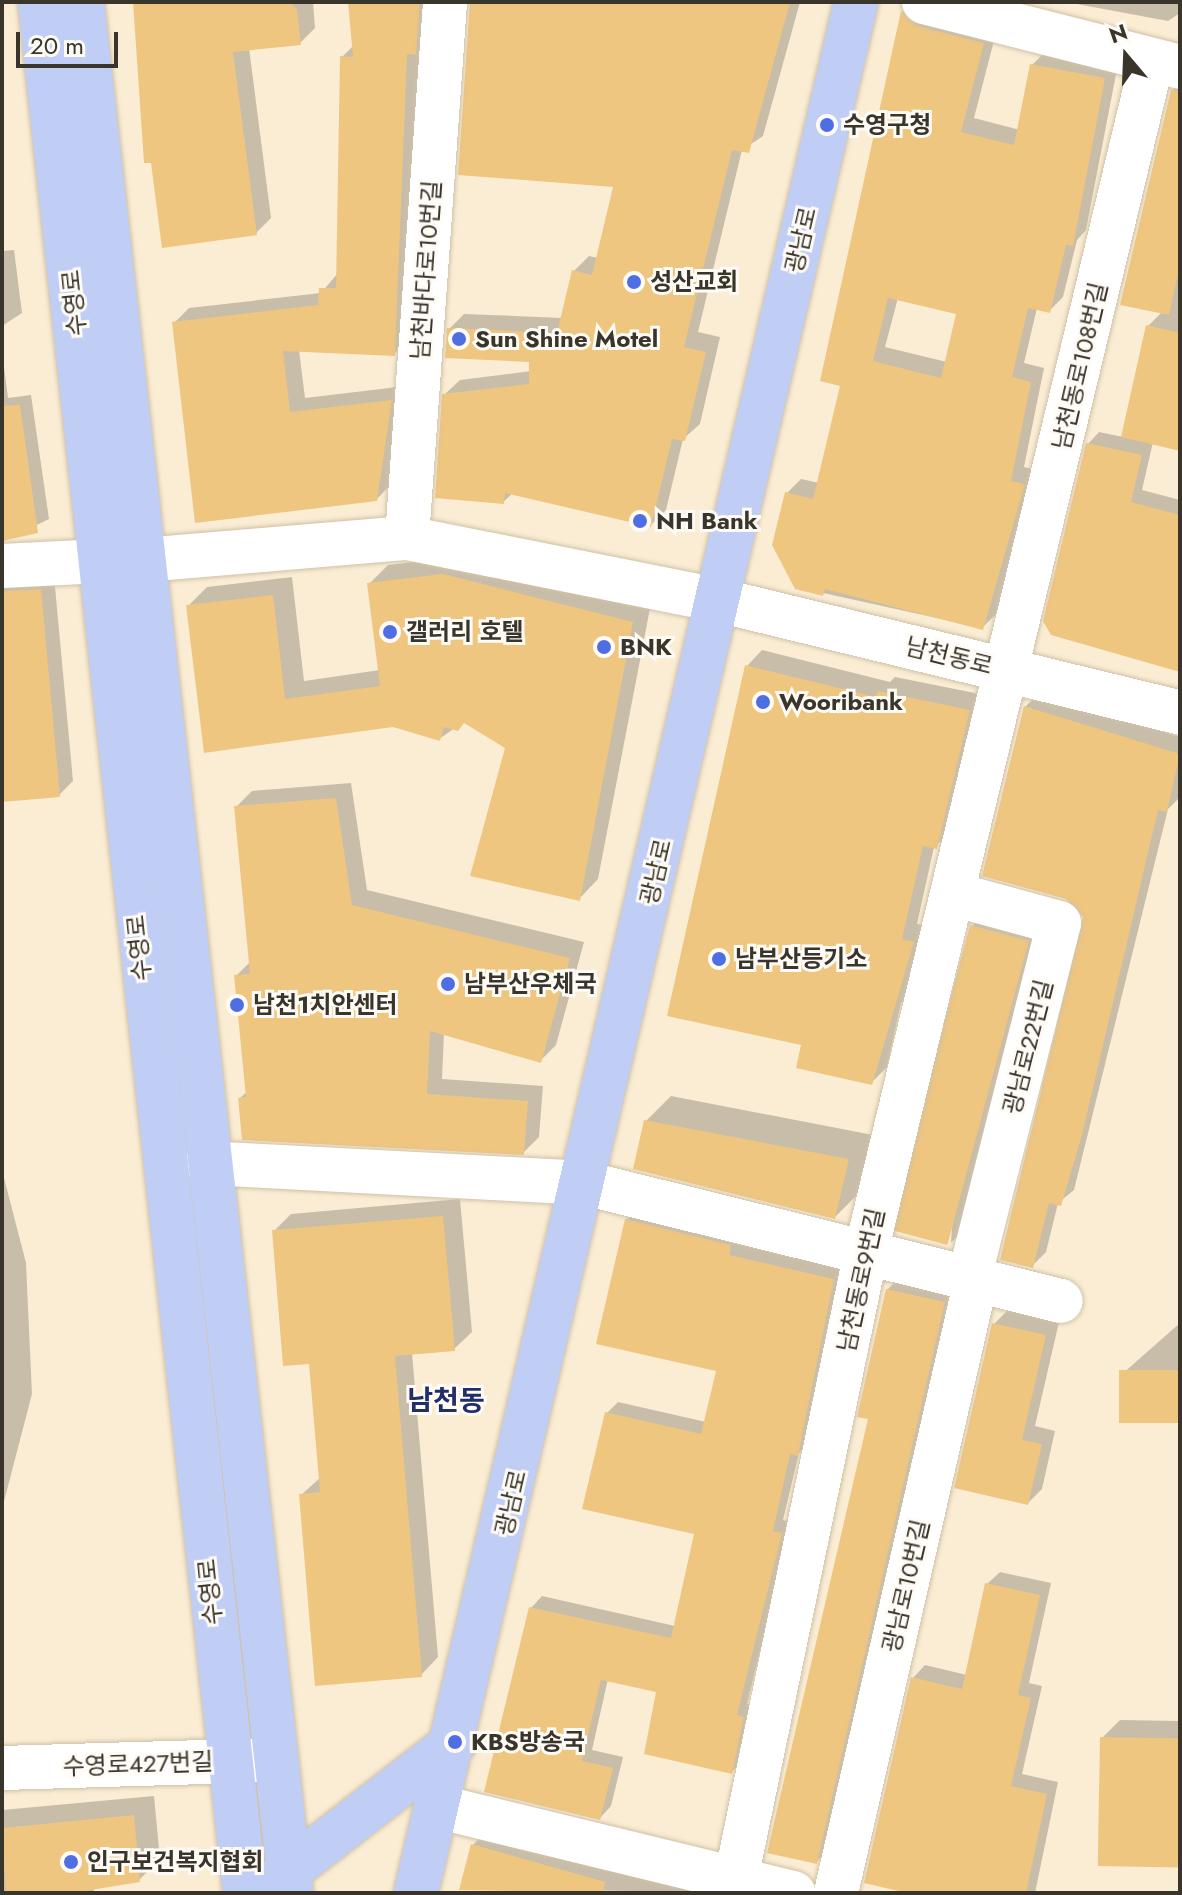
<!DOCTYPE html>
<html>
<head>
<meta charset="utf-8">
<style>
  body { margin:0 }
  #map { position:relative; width:1182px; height:1895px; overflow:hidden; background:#fbedd4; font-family:Jost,"Noto Sans KR",sans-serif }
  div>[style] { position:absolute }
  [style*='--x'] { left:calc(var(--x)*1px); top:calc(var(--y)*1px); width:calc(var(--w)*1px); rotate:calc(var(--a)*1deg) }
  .shadow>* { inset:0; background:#0003 }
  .building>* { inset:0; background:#eec680; transform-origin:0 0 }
  .roads { filter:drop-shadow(0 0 2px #cfc1a8) drop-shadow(0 0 2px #cfc1a8) }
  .minor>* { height:44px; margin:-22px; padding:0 22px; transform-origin:22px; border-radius:22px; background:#fff }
  .major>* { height:44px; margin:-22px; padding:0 22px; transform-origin:22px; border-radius:22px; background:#c0cef6 }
  .dots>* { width:22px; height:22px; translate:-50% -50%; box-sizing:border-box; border:4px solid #fefbf6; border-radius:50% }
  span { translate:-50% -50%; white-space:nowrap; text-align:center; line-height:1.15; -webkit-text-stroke:6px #fefbf6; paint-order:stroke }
  .poi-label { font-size:24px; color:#3a352b; font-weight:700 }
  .left { translate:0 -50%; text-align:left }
  .street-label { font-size:24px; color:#3a352b }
  .quarter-label { font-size:28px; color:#212f68; font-weight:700 }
  .frame { position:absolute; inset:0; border:4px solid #3a352b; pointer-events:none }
  .north { position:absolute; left:1086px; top:16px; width:80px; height:80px; -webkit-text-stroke:6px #fefbf6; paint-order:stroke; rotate:341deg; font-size:22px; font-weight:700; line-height:32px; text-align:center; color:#3a352b }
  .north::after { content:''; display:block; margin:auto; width:28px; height:36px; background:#3a352b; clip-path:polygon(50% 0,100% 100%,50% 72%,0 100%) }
  .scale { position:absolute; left:16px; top:32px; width:102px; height:36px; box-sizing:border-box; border:4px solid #3a352b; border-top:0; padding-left:10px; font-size:24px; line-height:28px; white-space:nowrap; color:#3a352b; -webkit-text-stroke:6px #fefbf6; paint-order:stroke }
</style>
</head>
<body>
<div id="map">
  <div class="shadow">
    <div style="clip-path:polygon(134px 2px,313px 2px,315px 28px,300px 43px,249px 48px,271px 218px,256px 233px)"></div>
    <div style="clip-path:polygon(350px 2px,435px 2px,409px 339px,394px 354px,299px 350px,305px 398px,406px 386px,392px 483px,377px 499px,174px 323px,189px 308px,321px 293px,338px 273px,342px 57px,354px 45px)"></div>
    <div style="clip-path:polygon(471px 2px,800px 2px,763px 136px,742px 150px,698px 332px,720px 337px,700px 424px,683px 439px,666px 510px,651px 525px,513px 493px,503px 502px,444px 395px,460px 380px,531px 371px,531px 360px,449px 329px,464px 314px,563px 318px,574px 271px,589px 256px,598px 258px,616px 185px)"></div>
    <div style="clip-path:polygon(evenodd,913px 2px,997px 29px,974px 118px,1020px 130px,1032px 65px,1046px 51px,1118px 64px,1086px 230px,1077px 240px,1063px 297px,1049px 311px,1037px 308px,1024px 363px,1044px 368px,1024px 467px,1037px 470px,996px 614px,982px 628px,796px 587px,787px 493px,801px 479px,819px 483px,842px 384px,822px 379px,903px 12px,913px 2px,898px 298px,958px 313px,947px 362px,885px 347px,898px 298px)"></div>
    <div style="clip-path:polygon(1066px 2px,1180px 2px,1180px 13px,1168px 21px)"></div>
    <div style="clip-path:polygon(1180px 84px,1180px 449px,1153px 442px,1142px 490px,1180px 500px,1180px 669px,1088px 444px,1099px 432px,1123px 437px,1148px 326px,1162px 312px,1172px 91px)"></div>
    <div style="clip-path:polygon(14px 250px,22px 313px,2px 326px,2px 251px)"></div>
    <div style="clip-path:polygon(2px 351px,8px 398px,31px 395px,49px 519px,2px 542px)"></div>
    <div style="clip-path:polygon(464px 556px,651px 603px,598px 879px,579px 899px,507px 747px,465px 721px,439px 739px,393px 724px,206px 750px,188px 606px,207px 587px,292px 577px,304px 681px,380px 670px,369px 584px,388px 565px)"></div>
    <div style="clip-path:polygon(2px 570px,54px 576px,73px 781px,59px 795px,2px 800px)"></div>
    <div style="clip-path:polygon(762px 650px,890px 682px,895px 677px,985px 695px,952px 832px,934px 847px,917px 924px,928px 926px,913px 991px,901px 1003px,887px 1067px,872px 1082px,803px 1043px,747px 666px)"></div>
    <div style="clip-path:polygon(1039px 693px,1180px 737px,1180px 797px,1168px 809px,1074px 1190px,1058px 1203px,1046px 1252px,1032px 1266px,1085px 915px,1025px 707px)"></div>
    <div style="clip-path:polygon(351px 783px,367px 890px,584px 942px,556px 1045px,540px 1061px,444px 1033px,442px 1079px,543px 1086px,539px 1137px,523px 1153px,240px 1098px,248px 1091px,236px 976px,251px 961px,236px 807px,252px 791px)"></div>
    <div style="clip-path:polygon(982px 917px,1037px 932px,960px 1234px,951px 1243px,972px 926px)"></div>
    <div style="clip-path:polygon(671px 1096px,873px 1135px,860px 1192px,835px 1217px,646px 1121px)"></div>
    <div style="clip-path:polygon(2px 1170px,26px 1263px,32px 1394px,2px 1509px)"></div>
    <div style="clip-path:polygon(460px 1199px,472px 1332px,454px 1349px,412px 1353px,438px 1657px,421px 1675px,301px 1495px,321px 1477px,311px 1361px,274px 1231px,291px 1214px)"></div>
    <div style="clip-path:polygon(638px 1208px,844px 1268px,809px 1443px,799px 1453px,783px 1520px,792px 1522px,747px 1704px,754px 1706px,743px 1760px,732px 1772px,658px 1690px,608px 1679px,592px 1750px,623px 1757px,611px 1806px,600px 1818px,531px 1608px,542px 1596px,675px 1626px,696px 1533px,607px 1413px,618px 1402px,706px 1422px,719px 1370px,626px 1220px)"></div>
    <div style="clip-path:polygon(906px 1271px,963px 1284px,835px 1844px,816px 1862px,887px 1290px)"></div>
    <div style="clip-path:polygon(1008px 1310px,1059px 1322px,1035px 1426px,1055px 1431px,1042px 1489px,1028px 1503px,994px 1324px)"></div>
    <div style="clip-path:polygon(1180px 1323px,1180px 1421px,1121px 1375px)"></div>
    <div style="clip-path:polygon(1000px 1572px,1051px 1583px,1029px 1683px,1042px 1686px,1022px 1774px,1058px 1782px,1035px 1893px,917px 1893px,913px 1678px,925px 1665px,967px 1675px,987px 1584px)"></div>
    <div style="clip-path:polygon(1120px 1720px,1180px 1721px,1180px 1866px,1102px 1738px)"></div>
    <div style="clip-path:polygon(154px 1796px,160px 1859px,139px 1880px,93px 1884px,94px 1893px,2px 1891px,2px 1810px)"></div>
    <div style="clip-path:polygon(489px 1828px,729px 1893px,462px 1888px,473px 1845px)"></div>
  </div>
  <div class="building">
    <div style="clip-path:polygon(133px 2px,289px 2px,297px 9px,301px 45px,233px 52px,257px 235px,162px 248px,151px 163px,144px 163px)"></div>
    <div style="clip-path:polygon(348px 2px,420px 2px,416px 55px,407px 54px,395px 356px,283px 351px,290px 412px,392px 400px,377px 501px,195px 523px,172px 322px,318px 305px,319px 288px,336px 288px,340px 56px,353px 57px)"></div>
    <div style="clip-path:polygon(470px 2px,790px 2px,749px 153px,732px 150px,684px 347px,706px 352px,685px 441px,672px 439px,651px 527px,505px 493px,504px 504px,435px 498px,442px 394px,529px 384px,529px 362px,445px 358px,447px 328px,557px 333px,572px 270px,592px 275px,613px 187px,458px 175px)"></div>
    <div style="clip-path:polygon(evenodd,901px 11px,918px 26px,984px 43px,961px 132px,1014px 145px,1030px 64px,1105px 78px,1073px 246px,1066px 245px,1050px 313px,1028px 308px,1012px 377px,1031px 382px,1011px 481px,1025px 484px,983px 630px,825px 589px,823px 596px,795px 589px,772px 545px,785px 492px,813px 499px,840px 386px,820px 381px,901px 11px,888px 298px,956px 314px,941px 378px,873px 361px,888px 298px)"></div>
    <div style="clip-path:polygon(1171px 90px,1180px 91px,1180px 265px,1169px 315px,1120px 305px)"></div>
    <div style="clip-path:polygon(1146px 325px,1180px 333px,1180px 451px,1121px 437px)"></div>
    <div style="clip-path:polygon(20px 405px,38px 533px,2px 541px,2px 406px)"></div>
    <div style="clip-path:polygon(1086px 443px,1142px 455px,1131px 502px,1180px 515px,1180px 672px,1051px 635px,1043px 621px)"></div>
    <div style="clip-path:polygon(443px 574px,633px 622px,580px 901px,470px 876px,505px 748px,464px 723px,458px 731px,444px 727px,440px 741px,393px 727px,204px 753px,186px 605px,273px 595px,285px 699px,380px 686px,367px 583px)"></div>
    <div style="clip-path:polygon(41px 589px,60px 797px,2px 802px,2px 591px)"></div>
    <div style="clip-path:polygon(745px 665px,876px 697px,878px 691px,970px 710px,937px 849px,923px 846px,902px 939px,914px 942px,872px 1085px,796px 1068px,801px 1045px,667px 1016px)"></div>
    <div style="clip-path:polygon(1024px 706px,1180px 754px,1167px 812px,1158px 810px,1082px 1135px,1061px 1206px,1049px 1203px,1033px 1268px,1000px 1260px,1083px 917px,1066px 899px,982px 876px)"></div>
    <div style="clip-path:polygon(336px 798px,352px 905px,570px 958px,541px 1063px,430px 1031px,427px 1094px,528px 1101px,524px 1155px,242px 1140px,238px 1098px,246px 1097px,234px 975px,250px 974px,234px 806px)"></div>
    <div style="left:970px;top:925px;width:61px;height:315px;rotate:15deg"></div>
    <div style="clip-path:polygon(644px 1120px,849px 1159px,835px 1219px,633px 1169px)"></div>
    <div style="clip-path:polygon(443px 1216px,455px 1351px,395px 1356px,422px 1677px,315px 1686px,299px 1494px,320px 1492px,309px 1364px,283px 1366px,272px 1230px)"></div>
    <div style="clip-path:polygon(625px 1219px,731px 1245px,729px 1255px,834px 1279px,798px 1456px,790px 1454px,773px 1531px,782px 1533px,737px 1715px,744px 1717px,732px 1774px,644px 1754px,656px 1692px,601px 1680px,582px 1761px,613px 1768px,600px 1820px,484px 1792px,529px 1607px,671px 1638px,694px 1534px,582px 1509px,605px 1412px,701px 1434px,716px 1371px,596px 1344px)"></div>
    <div style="clip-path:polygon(886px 1289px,945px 1302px,817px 1864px,767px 1853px,868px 1419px,857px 1417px)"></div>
    <div style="clip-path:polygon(992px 1323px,1046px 1335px,1022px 1440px,1042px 1444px,1028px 1505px,954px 1488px)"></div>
    <div style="left:1180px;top:1370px;width:53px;height:61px;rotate:90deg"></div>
    <div style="clip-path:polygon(985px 1583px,1040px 1595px,1018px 1695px,1031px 1698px,1011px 1786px,1047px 1794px,1026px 1893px,907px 1893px,864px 1883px,911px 1677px,962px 1689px)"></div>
    <div style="left:1100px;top:1737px;width:80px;height:129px;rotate:1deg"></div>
    <div style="clip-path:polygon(134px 1815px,140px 1882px,72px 1893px,6px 1893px,2px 1828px)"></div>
    <div style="clip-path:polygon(471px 1844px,605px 1882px,603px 1893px,459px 1890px)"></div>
  </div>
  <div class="roads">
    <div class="minor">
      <div style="--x:924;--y:2;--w:264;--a:14.2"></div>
      <div style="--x:407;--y:538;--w:537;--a:-85.94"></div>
      <div style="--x:143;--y:560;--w:265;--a:-4.8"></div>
      <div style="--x:407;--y:538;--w:317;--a:11.3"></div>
      <div style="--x:718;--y:600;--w:476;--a:13.7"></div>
      <div style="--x:2;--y:566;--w:100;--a:-2.9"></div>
      <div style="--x:953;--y:894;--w:110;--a:15.3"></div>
      <div style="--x:1059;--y:923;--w:367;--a:104.2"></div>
      <div style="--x:207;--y:1163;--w:378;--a:3"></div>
      <div style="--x:584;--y:1183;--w:491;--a:13.9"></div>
      <div style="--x:2;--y:1768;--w:272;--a:-1.7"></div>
      <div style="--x:440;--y:1807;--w:364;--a:13.7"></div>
      <div style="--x:733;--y:1893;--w:655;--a:-78.28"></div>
      <div style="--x:866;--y:1252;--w:1225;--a:-76.5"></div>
      <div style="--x:836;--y:1893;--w:629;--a:-77.14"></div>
    </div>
    <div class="major">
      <div style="--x:40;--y:2;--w:1902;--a:83.81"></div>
      <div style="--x:82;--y:2;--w:1903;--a:83.69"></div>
      <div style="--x:268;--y:1887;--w:237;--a:-37.8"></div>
      <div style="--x:416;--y:1893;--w:1942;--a:-76.9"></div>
    </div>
  </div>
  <div class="dots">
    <div style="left:827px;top:125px;background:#506ee3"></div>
    <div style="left:634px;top:282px;background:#506ee3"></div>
    <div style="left:459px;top:339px;background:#506ee3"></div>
    <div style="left:640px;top:521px;background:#506ee3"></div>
    <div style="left:390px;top:632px;background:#506ee3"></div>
    <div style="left:604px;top:647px;background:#506ee3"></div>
    <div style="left:763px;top:702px;background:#506ee3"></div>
    <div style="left:719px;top:959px;background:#506ee3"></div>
    <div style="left:448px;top:984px;background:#506ee3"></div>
    <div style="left:237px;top:1005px;background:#506ee3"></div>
    <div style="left:455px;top:1742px;background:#506ee3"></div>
    <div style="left:71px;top:1862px;background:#506ee3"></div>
  </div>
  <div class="poi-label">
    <span class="left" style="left:843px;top:125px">수영구청</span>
    <span class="left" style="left:650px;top:282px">성산교회</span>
    <span class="left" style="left:475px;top:339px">Sun Shine Motel</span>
    <span class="left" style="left:656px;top:521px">NH Bank</span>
    <span class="left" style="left:406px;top:632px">갤러리 호텔</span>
    <span class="left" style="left:620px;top:647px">BNK</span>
    <span class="left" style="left:779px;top:702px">Wooribank</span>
    <span class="left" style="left:735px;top:959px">남부산등기소</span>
    <span class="left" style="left:464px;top:984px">남부산우체국</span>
    <span class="left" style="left:253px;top:1005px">남천1치안센터</span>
    <span class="left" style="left:471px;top:1742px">KBS방송국</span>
    <span class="left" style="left:87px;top:1862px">인구보건복지협회</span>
  </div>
  <div class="street-label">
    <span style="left:801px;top:240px;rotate:-77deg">광남로</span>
    <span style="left:426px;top:270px;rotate:-86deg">남천바다로10번길</span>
    <span style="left:74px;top:303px;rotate:-96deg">수영로</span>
    <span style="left:1080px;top:366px;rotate:-77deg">남천동로108번길</span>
    <span style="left:949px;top:656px;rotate:14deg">남천동로</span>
    <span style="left:656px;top:872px;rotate:-77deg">광남로</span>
    <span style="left:139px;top:948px;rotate:-96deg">수영로</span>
    <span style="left:1028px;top:1047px;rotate:-76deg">광남로22번길</span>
    <span style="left:861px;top:1280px;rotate:-78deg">남천동로9번길</span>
    <span style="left:511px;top:1503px;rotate:-77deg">광남로</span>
    <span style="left:906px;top:1586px;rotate:-77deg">광남로10번길</span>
    <span style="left:210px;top:1592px;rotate:-96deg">수영로</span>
    <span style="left:138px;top:1764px;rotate:-2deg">수영로427번길</span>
  </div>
  <div class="quarter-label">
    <span style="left:446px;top:1401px">남천동</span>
  </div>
  <div class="frame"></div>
  <div class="north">N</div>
  <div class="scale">20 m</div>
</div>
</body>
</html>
